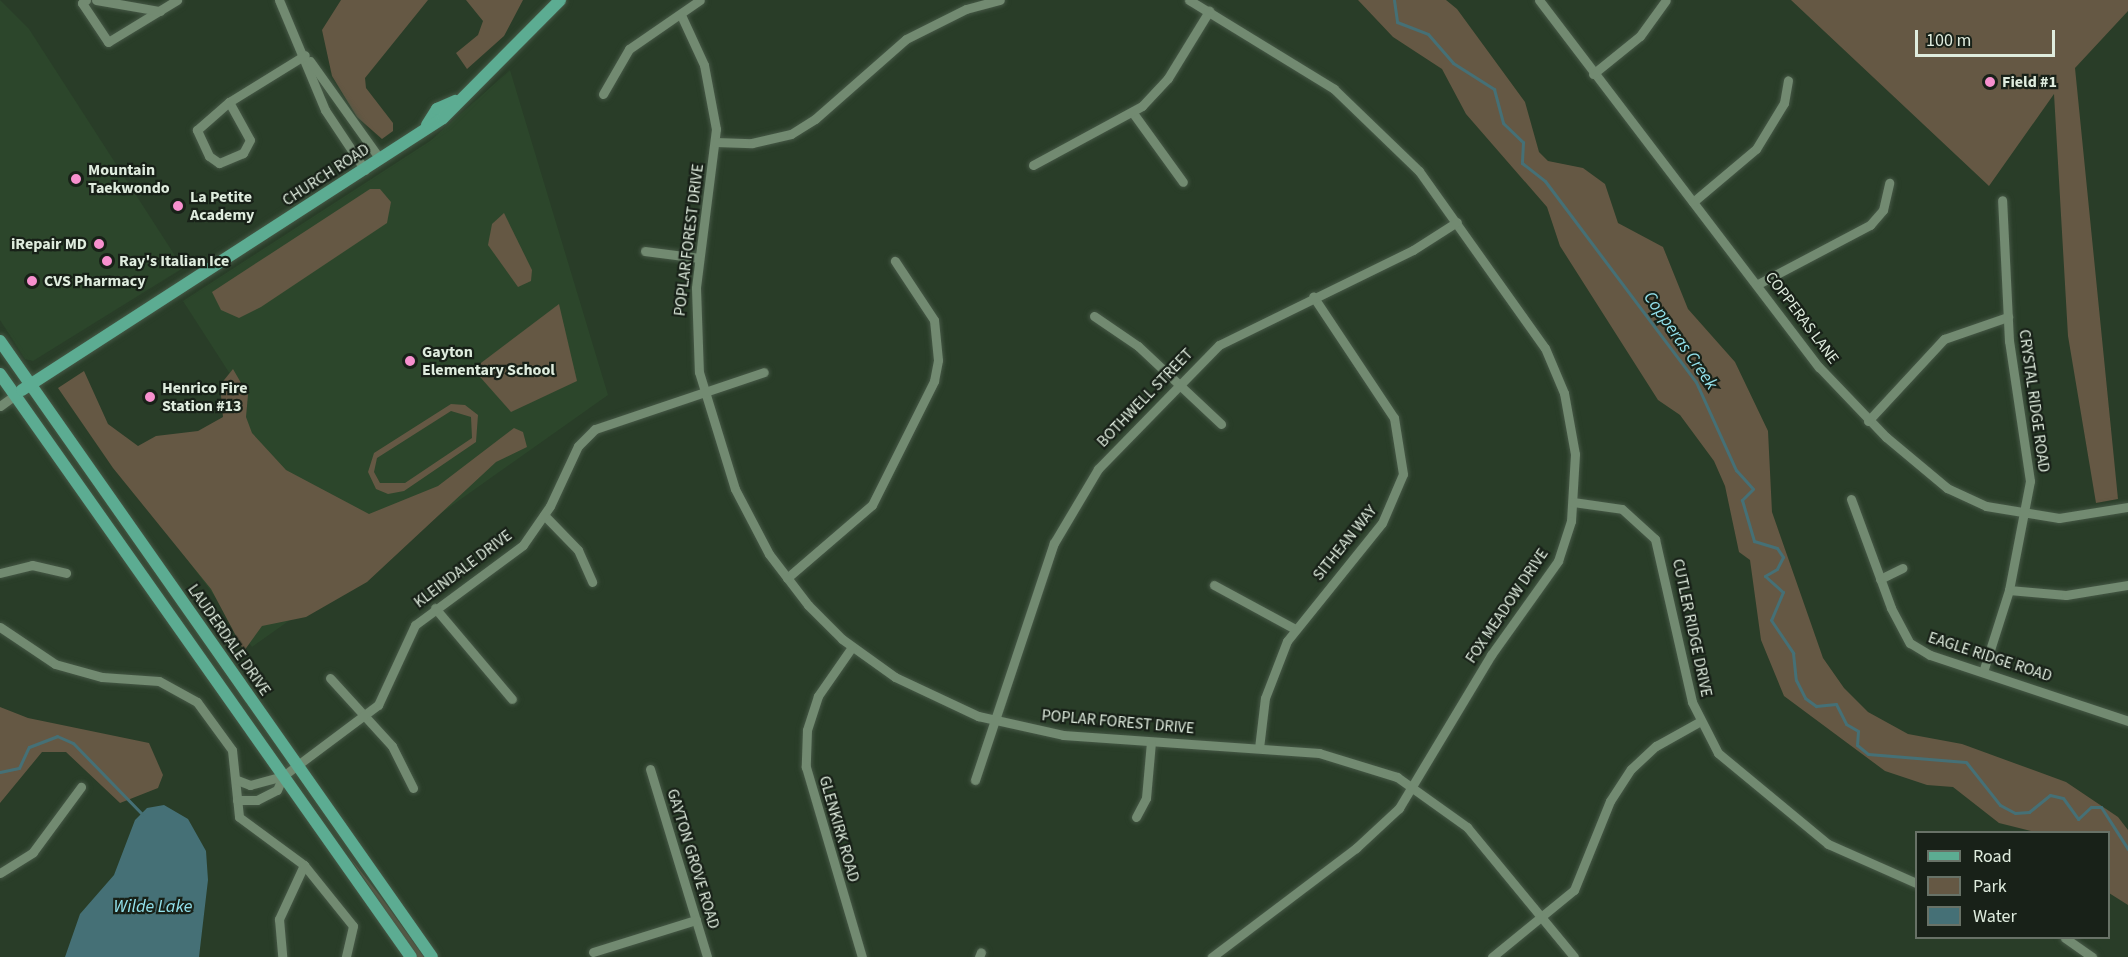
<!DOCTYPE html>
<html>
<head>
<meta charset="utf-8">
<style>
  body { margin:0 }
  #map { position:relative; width:2128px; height:957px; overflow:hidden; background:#293d28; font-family:"Source Sans 3",sans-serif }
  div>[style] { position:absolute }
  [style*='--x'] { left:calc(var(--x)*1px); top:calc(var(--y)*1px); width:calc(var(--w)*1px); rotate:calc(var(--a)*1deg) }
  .built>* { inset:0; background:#2c462b }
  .green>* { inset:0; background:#655844 }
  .water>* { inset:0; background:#457076 }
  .stream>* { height:3px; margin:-1.5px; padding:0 1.5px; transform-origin:1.5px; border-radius:1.5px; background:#457076 }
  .roads { filter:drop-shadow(0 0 2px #465846) drop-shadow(0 0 2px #465846) }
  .minor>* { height:9px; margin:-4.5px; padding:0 4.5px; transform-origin:4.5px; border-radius:4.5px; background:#728a71 }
  .major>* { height:12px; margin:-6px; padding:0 6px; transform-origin:6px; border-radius:6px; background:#5cac92 }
  .dots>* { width:16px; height:16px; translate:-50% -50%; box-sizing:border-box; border:3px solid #182118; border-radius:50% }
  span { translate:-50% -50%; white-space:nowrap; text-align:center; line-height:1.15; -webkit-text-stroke:4.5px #182118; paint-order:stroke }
  .poi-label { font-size:16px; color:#dfecde; font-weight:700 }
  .left { translate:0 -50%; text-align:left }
  .right { translate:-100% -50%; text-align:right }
  .street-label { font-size:16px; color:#dfecde }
  .water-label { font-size:18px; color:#94e3ee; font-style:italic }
  .legend { position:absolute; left:1915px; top:831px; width:195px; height:108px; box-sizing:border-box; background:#182118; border:2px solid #687267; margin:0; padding:8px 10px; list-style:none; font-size:18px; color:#dfecde }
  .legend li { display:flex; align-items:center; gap:12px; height:30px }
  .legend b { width:30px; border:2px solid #687267 }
  .scale { position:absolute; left:1915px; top:30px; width:140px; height:27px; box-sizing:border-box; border:3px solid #dfecde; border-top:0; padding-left:8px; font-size:18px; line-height:21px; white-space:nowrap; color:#dfecde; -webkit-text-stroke:4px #182118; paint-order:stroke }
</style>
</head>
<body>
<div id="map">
  <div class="built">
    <div style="clip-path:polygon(0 0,29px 29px,183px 268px,33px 361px,25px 359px,0 320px)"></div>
    <div style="clip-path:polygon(510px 70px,608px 395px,252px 647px,127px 478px,248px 402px,183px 301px,430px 141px)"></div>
  </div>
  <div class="green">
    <div style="clip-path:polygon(341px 0,428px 0,365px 78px,366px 88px,393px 123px,393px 131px,382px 139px,357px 117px,332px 76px,322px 30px)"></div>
    <div style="clip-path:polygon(466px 0,523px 0,504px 36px,467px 69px,456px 53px,478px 35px,483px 21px)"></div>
    <div style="clip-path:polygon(1358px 0,1446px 0,1457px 9px,1525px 102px,1539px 152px,1548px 161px,1583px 168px,1605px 184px,1618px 223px,1663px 247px,1688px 309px,1735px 362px,1768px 431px,1772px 512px,1823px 658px,1844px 688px,1868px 712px,1908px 734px,1962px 744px,2066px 782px,2118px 817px,2128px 830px,2128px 905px,2109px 893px,2108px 832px,2035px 832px,1999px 823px,1953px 787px,1927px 785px,1885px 771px,1784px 696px,1761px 640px,1750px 560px,1739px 552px,1725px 486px,1714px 461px,1680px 415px,1658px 400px,1560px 246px,1547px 207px,1466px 114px,1442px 69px,1393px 37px)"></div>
    <div style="clip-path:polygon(1791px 0,2128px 0,2128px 11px,2075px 68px,2118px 499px,2096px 503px,2068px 336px,2054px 94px,1989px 186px)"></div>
    <div style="clip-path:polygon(370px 189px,380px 189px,391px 202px,387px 223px,261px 307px,239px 318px,221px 310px,212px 292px)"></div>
    <div style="clip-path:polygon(504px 213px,532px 270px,531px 281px,518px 287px,488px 245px,492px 224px)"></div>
    <div style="clip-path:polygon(559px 304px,577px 381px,511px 412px,473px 369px)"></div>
    <div style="clip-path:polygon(233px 369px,248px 395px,246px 417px,252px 433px,286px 470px,369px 514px,438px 486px,514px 428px,523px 432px,527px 447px,496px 462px,367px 582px,306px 617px,262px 626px,244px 651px,211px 589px,113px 468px,58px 388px,84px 371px,108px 424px,138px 446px,156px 436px,198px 431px,223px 417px,220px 385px)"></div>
    <div style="clip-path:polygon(evenodd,451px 404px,465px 405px,478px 415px,476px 442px,404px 491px,388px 494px,376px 489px,368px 472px,374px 453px,451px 404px,451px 411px,471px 417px,472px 438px,405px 483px,380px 483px,374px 472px,377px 458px,451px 411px)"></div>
    <div style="clip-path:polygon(0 707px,28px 718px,149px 743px,163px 775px,158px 788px,120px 803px,66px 752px,42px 752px,0 803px)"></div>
    <div style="clip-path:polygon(348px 855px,381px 897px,424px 957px,417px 957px)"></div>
  </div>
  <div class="water">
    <div style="clip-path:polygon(164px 805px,188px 819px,206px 851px,208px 880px,199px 957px,65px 957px,80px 914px,114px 875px,135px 820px,147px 808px)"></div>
  </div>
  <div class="stream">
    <div style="--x:1394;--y:0;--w:22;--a:82"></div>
    <div style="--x:1397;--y:22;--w:33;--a:21"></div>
    <div style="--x:1428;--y:34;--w:38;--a:49"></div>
    <div style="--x:1453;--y:63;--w:49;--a:32.4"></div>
    <div style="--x:1494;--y:89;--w:35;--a:75"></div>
    <div style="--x:1503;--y:123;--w:28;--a:44"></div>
    <div style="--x:1523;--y:142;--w:21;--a:93"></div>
    <div style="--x:1522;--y:163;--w:29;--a:38"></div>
    <div style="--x:1545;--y:181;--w:251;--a:53.1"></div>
    <div style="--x:1696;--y:382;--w:97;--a:65.6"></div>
    <div style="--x:1736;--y:470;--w:25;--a:48"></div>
    <div style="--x:1753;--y:489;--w:16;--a:135"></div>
    <div style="--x:1742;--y:500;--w:43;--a:73.7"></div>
    <div style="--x:1754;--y:541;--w:24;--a:17"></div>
    <div style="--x:1777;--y:548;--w:11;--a:56"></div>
    <div style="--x:1783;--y:557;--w:13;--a:117"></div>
    <div style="--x:1777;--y:569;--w:14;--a:150"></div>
    <div style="--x:1765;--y:576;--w:24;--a:42"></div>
    <div style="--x:1783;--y:592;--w:30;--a:113"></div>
    <div style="--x:1771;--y:620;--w:40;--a:56"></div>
    <div style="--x:1793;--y:653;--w:27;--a:84"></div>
    <div style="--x:1796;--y:680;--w:20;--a:63"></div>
    <div style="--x:1805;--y:698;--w:14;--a:36"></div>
    <div style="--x:1816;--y:706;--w:20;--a:-6"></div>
    <div style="--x:1836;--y:704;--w:22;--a:63"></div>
    <div style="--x:1846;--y:724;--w:14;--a:30"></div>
    <div style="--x:1858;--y:731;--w:14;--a:94"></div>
    <div style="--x:1857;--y:745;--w:14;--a:39"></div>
    <div style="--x:1868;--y:754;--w:98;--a:4.7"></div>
    <div style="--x:1966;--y:762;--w:55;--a:51.7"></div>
    <div style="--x:2000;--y:805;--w:17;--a:28"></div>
    <div style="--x:2015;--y:813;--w:14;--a:-4"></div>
    <div style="--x:2029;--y:812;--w:27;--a:-39"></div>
    <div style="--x:2050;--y:795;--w:13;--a:13"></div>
    <div style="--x:2063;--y:798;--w:26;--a:54"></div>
    <div style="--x:2078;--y:819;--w:18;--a:-43"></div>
    <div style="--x:2091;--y:807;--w:10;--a:0"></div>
    <div style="--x:2101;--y:807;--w:50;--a:57.3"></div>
    <div style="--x:0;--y:772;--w:19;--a:-12"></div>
    <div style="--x:19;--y:768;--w:23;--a:-65"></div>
    <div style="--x:29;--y:747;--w:30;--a:-21"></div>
    <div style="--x:57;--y:736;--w:17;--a:24"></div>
    <div style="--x:73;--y:743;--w:99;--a:45.8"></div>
  </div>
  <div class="roads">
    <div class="minor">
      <div style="--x:86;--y:0;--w:5;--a:143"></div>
      <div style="--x:82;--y:3;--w:47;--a:56.3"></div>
      <div style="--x:108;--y:42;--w:81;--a:-31.3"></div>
      <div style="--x:96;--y:0;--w:65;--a:9.8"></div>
      <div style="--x:279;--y:0;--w:119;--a:67.3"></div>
      <div style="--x:325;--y:110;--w:72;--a:56.3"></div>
      <div style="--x:1189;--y:0;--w:170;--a:31.5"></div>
      <div style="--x:1334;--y:89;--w:118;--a:44"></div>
      <div style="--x:1419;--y:171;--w:217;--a:54.6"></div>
      <div style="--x:1545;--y:348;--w:49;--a:67.1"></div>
      <div style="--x:1564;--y:393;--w:62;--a:79.8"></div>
      <div style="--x:1575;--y:454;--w:67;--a:93.4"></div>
      <div style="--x:1571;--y:521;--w:42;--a:108"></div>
      <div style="--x:1558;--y:561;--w:115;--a:125.5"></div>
      <div style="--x:1491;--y:655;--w:179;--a:121"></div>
      <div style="--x:1399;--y:808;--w:59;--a:137.1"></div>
      <div style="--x:1356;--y:848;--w:181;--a:142.9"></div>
      <div style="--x:1539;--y:0;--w:462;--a:52.7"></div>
      <div style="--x:1819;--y:367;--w:97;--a:46.3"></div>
      <div style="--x:1886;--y:437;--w:80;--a:39.9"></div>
      <div style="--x:1947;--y:488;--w:43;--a:24.8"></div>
      <div style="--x:1986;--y:506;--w:74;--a:9.3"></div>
      <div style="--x:2059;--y:518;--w:70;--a:-9.1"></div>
      <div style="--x:681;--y:15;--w:55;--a:65.3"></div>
      <div style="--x:704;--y:65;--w:65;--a:79.4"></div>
      <div style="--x:716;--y:129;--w:160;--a:97.2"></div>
      <div style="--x:696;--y:288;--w:84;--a:88"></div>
      <div style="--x:699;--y:372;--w:122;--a:72.9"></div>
      <div style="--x:735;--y:489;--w:73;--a:62.4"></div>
      <div style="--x:769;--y:554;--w:64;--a:52.6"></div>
      <div style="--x:808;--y:605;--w:48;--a:45"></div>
      <div style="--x:842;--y:639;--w:65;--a:35.6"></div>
      <div style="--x:895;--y:677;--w:92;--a:25.2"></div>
      <div style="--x:978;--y:716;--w:87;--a:12.6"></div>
      <div style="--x:1063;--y:735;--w:257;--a:4"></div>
      <div style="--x:1319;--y:753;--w:82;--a:17.1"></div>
      <div style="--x:1397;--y:777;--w:86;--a:35.5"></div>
      <div style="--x:1467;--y:827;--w:168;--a:50.5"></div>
      <div style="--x:310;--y:61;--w:120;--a:54.5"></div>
      <div style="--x:1593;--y:74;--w:60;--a:-39"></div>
      <div style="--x:1640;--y:36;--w:44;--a:-54.2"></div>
      <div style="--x:603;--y:94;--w:52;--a:-60"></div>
      <div style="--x:629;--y:49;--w:86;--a:-34.6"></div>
      <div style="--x:229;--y:102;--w:43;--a:61.1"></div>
      <div style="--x:250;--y:140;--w:15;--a:118"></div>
      <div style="--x:243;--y:153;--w:26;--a:157"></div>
      <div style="--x:219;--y:163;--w:12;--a:-145"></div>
      <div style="--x:209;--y:156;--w:29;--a:-115"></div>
      <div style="--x:197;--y:130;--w:43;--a:-41.2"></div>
      <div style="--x:229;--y:102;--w:89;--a:-31.7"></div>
      <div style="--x:1133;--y:113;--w:85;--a:54.1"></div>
      <div style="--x:715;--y:142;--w:37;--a:2"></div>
      <div style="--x:752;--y:143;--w:40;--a:-13"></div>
      <div style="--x:791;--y:134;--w:28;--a:-32"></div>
      <div style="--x:815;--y:119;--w:121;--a:-41.3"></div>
      <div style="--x:906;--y:39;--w:67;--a:-26.6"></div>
      <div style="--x:966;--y:9;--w:35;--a:-15"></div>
      <div style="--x:1033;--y:165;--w:124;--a:-28.4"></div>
      <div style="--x:1142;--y:106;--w:38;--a:-47"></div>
      <div style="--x:1168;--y:78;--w:79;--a:-58.5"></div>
      <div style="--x:1693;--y:202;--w:82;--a:-40.1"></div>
      <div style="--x:1756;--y:149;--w:54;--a:-58.7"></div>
      <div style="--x:1784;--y:103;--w:23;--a:-80"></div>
      <div style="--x:645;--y:251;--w:54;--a:7.4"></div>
      <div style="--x:1758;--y:284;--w:127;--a:-27.8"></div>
      <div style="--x:1870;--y:225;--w:20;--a:-49"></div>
      <div style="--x:1883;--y:210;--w:28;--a:-77"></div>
      <div style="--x:1094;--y:316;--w:53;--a:34.3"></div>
      <div style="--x:1138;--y:346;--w:114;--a:43.2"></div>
      <div style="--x:0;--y:406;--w:19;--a:-36"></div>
      <div style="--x:1868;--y:421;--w:112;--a:-47.2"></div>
      <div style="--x:1944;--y:339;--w:68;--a:-19"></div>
      <div style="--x:1851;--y:499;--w:116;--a:69.8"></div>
      <div style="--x:1891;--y:608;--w:40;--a:62"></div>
      <div style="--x:1910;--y:643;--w:23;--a:31"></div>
      <div style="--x:1930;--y:655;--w:209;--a:18.4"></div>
      <div style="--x:1573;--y:502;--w:49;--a:8.1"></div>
      <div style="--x:1622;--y:509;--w:45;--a:42.3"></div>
      <div style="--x:1655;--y:539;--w:167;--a:77.2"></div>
      <div style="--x:1692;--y:702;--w:57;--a:63"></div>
      <div style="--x:1718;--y:753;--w:143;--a:39.6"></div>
      <div style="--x:1828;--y:844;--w:96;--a:23.9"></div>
      <div style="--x:544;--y:515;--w:49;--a:45.8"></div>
      <div style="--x:578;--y:550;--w:35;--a:66"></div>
      <div style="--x:0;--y:573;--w:33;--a:-14"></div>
      <div style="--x:32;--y:565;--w:35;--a:13"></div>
      <div style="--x:787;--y:578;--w:112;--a:-40.7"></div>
      <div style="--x:872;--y:505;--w:139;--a:-63.4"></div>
      <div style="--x:934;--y:381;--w:21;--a:-79"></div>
      <div style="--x:938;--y:360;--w:40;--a:-95.7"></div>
      <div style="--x:934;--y:320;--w:71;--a:-123.5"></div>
      <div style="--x:1880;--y:579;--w:25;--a:-26"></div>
      <div style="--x:1214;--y:585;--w:92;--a:28.5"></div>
      <div style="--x:2009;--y:590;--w:57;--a:5"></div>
      <div style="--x:2066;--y:595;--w:63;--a:-9.2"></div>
      <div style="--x:435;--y:608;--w:119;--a:49.8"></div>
      <div style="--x:0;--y:627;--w:66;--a:33.9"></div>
      <div style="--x:55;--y:664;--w:49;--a:15.5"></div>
      <div style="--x:102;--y:677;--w:57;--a:4"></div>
      <div style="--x:159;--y:681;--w:43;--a:28.9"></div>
      <div style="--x:197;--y:702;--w:59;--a:53.9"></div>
      <div style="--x:232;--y:750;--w:67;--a:84"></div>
      <div style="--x:239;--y:817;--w:81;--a:36.4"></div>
      <div style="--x:304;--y:865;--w:60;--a:114.8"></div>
      <div style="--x:279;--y:919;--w:38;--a:85"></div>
      <div style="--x:852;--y:647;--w:60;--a:124.8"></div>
      <div style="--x:818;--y:696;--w:36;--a:108"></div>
      <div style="--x:807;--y:730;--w:37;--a:92"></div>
      <div style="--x:806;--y:767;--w:198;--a:73.6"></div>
      <div style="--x:1983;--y:672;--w:86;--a:-72.4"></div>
      <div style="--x:2009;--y:590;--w:111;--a:-79.1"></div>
      <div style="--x:2030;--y:481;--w:142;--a:-98.5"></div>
      <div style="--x:2009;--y:341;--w:141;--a:-92.8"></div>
      <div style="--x:330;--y:678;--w:92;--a:47.6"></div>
      <div style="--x:392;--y:746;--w:47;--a:63.4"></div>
      <div style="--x:1259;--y:748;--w:50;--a:-83.2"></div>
      <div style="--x:1265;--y:698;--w:61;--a:-68.9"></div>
      <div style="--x:1287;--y:641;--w:151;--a:-51.2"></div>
      <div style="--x:1382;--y:523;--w:53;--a:-66.8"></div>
      <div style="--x:1403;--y:474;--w:57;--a:-99.1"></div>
      <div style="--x:1394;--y:418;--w:146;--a:-123.6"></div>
      <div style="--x:650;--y:769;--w:196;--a:73.1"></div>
      <div style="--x:237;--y:780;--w:14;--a:21"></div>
      <div style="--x:250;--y:785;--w:34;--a:-15"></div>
      <div style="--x:283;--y:776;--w:119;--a:-36.8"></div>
      <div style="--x:378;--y:705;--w:88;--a:-65.2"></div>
      <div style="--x:415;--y:625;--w:134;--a:-36.5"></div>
      <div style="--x:523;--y:545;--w:47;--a:-55.3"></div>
      <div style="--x:550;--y:506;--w:66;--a:-65"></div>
      <div style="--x:578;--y:446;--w:24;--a:-45"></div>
      <div style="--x:595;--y:429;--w:178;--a:-18.6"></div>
      <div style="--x:975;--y:780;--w:250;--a:-71.6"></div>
      <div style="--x:1054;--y:543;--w:86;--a:-59.3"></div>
      <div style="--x:1098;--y:469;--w:173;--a:-45.7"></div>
      <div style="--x:1219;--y:345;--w:216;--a:-26.1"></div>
      <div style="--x:1413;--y:250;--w:52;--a:-32.5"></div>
      <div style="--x:237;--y:800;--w:20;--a:0"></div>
      <div style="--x:257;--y:800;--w:22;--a:-27"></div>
      <div style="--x:277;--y:790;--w:15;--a:-67"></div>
      <div style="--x:1136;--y:817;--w:21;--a:-62"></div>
      <div style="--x:1146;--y:798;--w:56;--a:-84.9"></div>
      <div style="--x:304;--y:865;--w:78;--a:51.2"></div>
      <div style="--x:353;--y:926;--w:32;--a:103"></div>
      <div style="--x:0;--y:873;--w:39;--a:-32"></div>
      <div style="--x:33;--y:852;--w:81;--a:-53.6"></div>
      <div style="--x:2065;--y:938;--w:33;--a:35"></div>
      <div style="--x:593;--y:952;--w:108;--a:-17.3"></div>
      <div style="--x:979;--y:957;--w:5;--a:-68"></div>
      <div style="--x:1492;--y:957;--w:106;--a:-39.3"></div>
      <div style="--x:1574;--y:890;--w:96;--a:-68"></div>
      <div style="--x:1610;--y:801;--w:38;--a:-57"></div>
      <div style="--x:1631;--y:769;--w:34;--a:-43"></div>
      <div style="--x:1656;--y:746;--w:49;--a:-29.2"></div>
    </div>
    <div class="major">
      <div style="--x:427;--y:125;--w:19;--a:-58"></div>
      <div style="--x:437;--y:109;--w:20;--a:-24"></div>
      <div style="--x:0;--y:341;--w:752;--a:54.96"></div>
      <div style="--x:0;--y:374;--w:713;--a:54.82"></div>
      <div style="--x:22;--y:390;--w:501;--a:-32.87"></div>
      <div style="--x:443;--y:118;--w:166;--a:-45.2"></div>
    </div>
  </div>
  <div class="dots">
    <div style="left:1990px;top:82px;background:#f790ce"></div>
    <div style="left:76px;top:179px;background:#f790ce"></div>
    <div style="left:178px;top:206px;background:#f790ce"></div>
    <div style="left:99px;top:244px;background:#f790ce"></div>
    <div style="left:107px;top:261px;background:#f790ce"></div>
    <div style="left:32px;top:281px;background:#f790ce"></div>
    <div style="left:410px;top:361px;background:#f790ce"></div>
    <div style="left:150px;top:397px;background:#f790ce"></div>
  </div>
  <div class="poi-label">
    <span class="left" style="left:2002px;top:82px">Field #1</span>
    <span class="left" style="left:88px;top:179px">Mountain<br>Taekwondo</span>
    <span class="left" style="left:190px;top:206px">La Petite<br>Academy</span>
    <span class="right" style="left:87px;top:244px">iRepair MD</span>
    <span class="left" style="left:119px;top:261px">Ray's Italian Ice</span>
    <span class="left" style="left:44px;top:281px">CVS Pharmacy</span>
    <span class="left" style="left:422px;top:361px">Gayton<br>Elementary School</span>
    <span class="left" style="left:162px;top:397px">Henrico Fire<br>Station #13</span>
  </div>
  <div class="street-label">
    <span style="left:326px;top:175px;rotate:-33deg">CHURCH ROAD</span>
    <span style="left:689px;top:240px;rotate:-83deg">POPLAR FOREST DRIVE</span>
    <span style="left:1802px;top:318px;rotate:53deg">COPPERAS LANE</span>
    <span style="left:1145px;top:398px;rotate:-46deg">BOTHWELL STREET</span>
    <span style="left:2034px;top:401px;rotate:82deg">CRYSTAL RIDGE ROAD</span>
    <span style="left:1345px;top:543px;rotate:-51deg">SITHEAN WAY</span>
    <span style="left:463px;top:569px;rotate:-37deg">KLEINDALE DRIVE</span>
    <span style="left:1507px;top:606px;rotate:-56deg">FOX MEADOW DRIVE</span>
    <span style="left:1692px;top:628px;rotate:78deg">CUTLER RIDGE DRIVE</span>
    <span style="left:229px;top:640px;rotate:55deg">LAUDERDALE DRIVE</span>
    <span style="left:1990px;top:657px;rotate:18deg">EAGLE RIDGE ROAD</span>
    <span style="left:1118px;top:722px;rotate:5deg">POPLAR FOREST DRIVE</span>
    <span style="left:839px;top:829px;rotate:74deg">GLENKIRK ROAD</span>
    <span style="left:693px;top:859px;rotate:73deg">GAYTON GROVE ROAD</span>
  </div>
  <div class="water-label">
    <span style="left:1680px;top:341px;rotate:55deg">Copperas Creek</span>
    <span style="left:153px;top:907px">Wilde Lake</span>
  </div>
  <ul class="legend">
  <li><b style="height:8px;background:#5cac92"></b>Road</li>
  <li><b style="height:16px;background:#655844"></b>Park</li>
  <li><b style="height:16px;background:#457076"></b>Water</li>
  </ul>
  <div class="scale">100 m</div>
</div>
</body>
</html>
